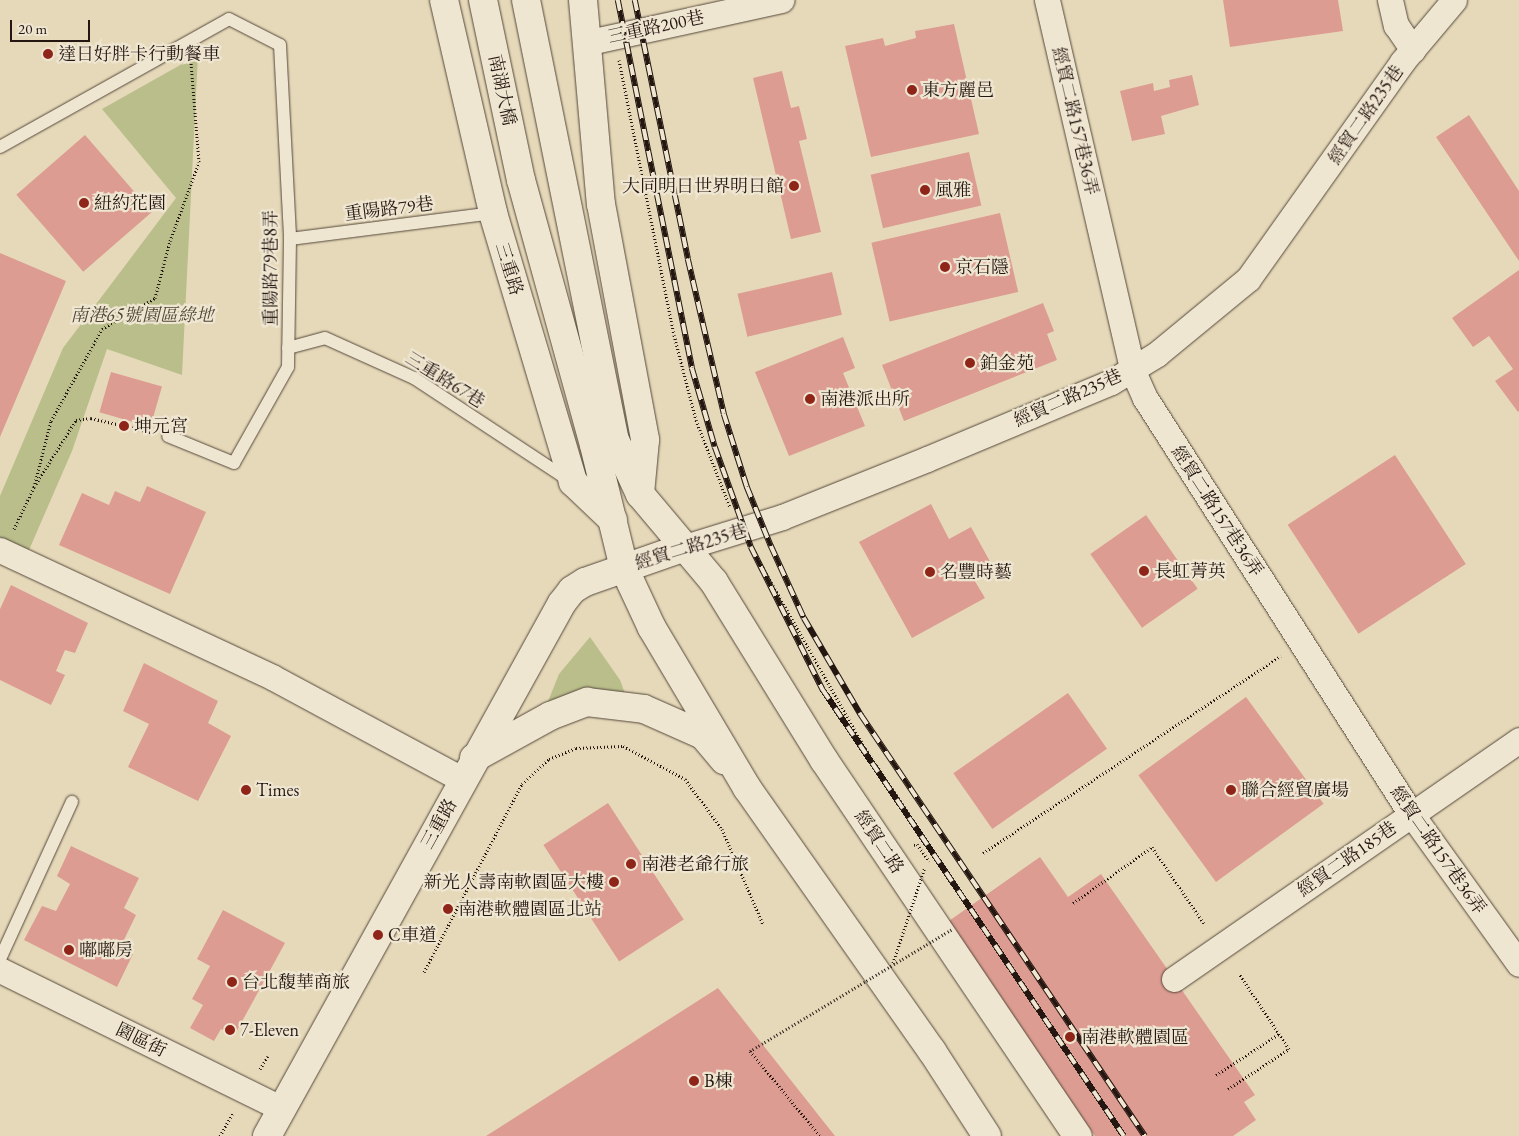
<!DOCTYPE html>
<html>
<head>
<meta charset="utf-8">
<style>
  body { margin:0 }
  #map { position:relative; width:1519px; height:1136px; overflow:hidden; background:#e6d9b9; font-family:"EB Garamond","Noto Serif TC",serif }
  div>[style] { position:absolute }
  [style*='--x'] { left:calc(var(--x)*1px); top:calc(var(--y)*1px); width:calc(var(--w)*1px); rotate:calc(var(--a)*1deg) }
  .green>* { inset:0; background:#babe8b }
  .building>* { inset:0; background:#dd9c91; transform-origin:0 0 }
  .path>* { height:3px; margin-top:-1.5px; transform-origin:0; background:repeating-linear-gradient(90deg,#241711 0 1px,transparent 0 3.5px) }
  .roads { filter:drop-shadow(0 0 1px #54483b) drop-shadow(0 0 1px #54483b) }
  .service>* { height:12px; margin:-6px; padding:0 6px; transform-origin:6px; border-radius:6px; background:#efe6d2 }
  .minor>* { height:25px; margin:-12.5px; padding:0 12.5px; transform-origin:12.5px; border-radius:12.5px; background:#efe6d2 }
  .tertiary>* { height:28px; margin:-14px; padding:0 14px; transform-origin:14px; border-radius:14px; background:#efe6d2 }
  .secondary>* { height:28px; margin:-14px; padding:0 14px; transform-origin:14px; border-radius:14px; background:#efe6d2 }
  .rail>* { height:5.5px; margin-top:-2.75px; transform-origin:0; background:repeating-linear-gradient(90deg,#efe6d2 0 11px,#241711 0 22px); box-sizing:border-box; border-block:1px solid #241711 }
  .path-bridge>* { height:3px; margin-top:-1.5px; transform-origin:0; background:repeating-linear-gradient(90deg,#241711 0 1px,transparent 0 3.5px) }
  .dots>* { width:14px; height:14px; translate:-50% -50%; box-sizing:border-box; border:2px solid #efe6d2; border-radius:50% }
  span { translate:-50% -50%; white-space:nowrap; text-align:center; line-height:1.15; -webkit-text-stroke:4.5px #efe6d2; paint-order:stroke }
  .street-label { font-size:18px; color:#241711 }
  .poi-label { font-size:18px; color:#241711 }
  .left { translate:0 -50%; text-align:left }
  .right { translate:-100% -50%; text-align:right }
  .park-label { font-size:18px; color:#514936; font-style:italic }
  .scale { position:absolute; left:10px; top:20px; width:80px; height:22px; box-sizing:border-box; border:2px solid #241711; border-top:0; padding-left:6px; font-size:15px; line-height:18px; white-space:nowrap; color:#241711; -webkit-text-stroke:4px #efe6d2; paint-order:stroke }
</style>
</head>
<body>
<div id="map">
  <div class="green">
    <div style="clip-path:polygon(198px 55px,182px 375px,107px 349px,72px 451px,29px 550px,0 538px,0 496px,63px 348px,176px 198px,102px 109px)"></div>
    <div style="clip-path:polygon(590px 637px,620px 680px,630px 707px,547px 704px,559px 674px)"></div>
  </div>
  <div class="building">
    <div style="clip-path:polygon(1223px 0,1338px 0,1343px 31px,1230px 47px)"></div>
    <div style="clip-path:polygon(954px 24px,979px 134px,871px 157px,845px 46px,883px 38px,885px 46px,916px 38px,915px 31px)"></div>
    <div style="clip-path:polygon(782px 71px,791px 108px,799px 106px,807px 139px,799px 141px,821px 232px,791px 239px,753px 78px)"></div>
    <div style="clip-path:polygon(1192px 75px,1199px 105px,1161px 116px,1165px 134px,1132px 141px,1120px 91px,1153px 83px,1154px 91px,1170px 87px,1169px 80px)"></div>
    <div style="clip-path:polygon(1469px 115px,1519px 191px,1519px 261px,1436px 137px)"></div>
    <div style="left:85px;top:135px;width:102px;height:91px;rotate:49deg"></div>
    <div style="left:969px;top:152px;width:55px;height:101px;rotate:77deg"></div>
    <div style="left:1000px;top:213px;width:81px;height:132px;rotate:77deg"></div>
    <div style="clip-path:polygon(0 253px,66px 281px,0 437px)"></div>
    <div style="clip-path:polygon(1519px 270px,1519px 411px,1518px 412px,1495px 381px,1513px 369px,1489px 336px,1473px 347px,1452px 318px)"></div>
    <div style="left:832px;top:272px;width:44px;height:97px;rotate:77deg"></div>
    <div style="clip-path:polygon(1043px 303px,1054px 331px,1047px 334px,1057px 360px,904px 421px,882px 365px)"></div>
    <div style="clip-path:polygon(843px 337px,855px 368px,843px 373px,865px 426px,789px 456px,755px 372px)"></div>
    <div style="left:111px;top:372px;width:53px;height:42px;rotate:16deg"></div>
    <div style="left:1395px;top:455px;width:130px;height:128px;rotate:57deg"></div>
    <div style="clip-path:polygon(147px 486px,206px 512px,170px 594px,59px 545px,82px 493px,109px 505px,115px 491px,140px 502px)"></div>
    <div style="clip-path:polygon(931px 504px,949px 539px,971px 527px,993px 567px,973px 578px,985px 598px,912px 638px,859px 542px)"></div>
    <div style="left:1146px;top:515px;width:90px;height:68px;rotate:55deg"></div>
    <div style="clip-path:polygon(11px 585px,88px 623px,75px 653px,65px 650px,56px 671px,65px 675px,51px 705px,0 680px,0 609px)"></div>
    <div style="clip-path:polygon(144px 663px,218px 701px,208px 723px,231px 736px,198px 801px,128px 767px,149px 724px,123px 711px)"></div>
    <div style="left:1068px;top:693px;width:68px;height:140px;rotate:55deg"></div>
    <div style="left:1246px;top:697px;width:132px;height:133px;rotate:54deg"></div>
    <div style="left:608px;top:803px;width:139px;height:77px;rotate:57deg"></div>
    <div style="clip-path:polygon(71px 846px,139px 878px,124px 908px,136px 915px,120px 948px,133px 954px,117px 987px,24px 940px,42px 906px,56px 911px,70px 884px,57px 876px)"></div>
    <div style="clip-path:polygon(1040px 857px,1068px 897px,1101px 874px,1255px 1095px,1244px 1102px,1256px 1120px,1233px 1136px,1095px 1136px,946px 923px)"></div>
    <div style="clip-path:polygon(223px 910px,285px 943px,234px 1036px,221px 1029px,214px 1041px,190px 1028px,203px 1005px,192px 999px,210px 966px,197px 959px)"></div>
    <div style="clip-path:polygon(718px 988px,835px 1136px,486px 1136px)"></div>
  </div>
  <div class="path">
    <div style="--x:619;--y:60;--w:280;--a:78.7"></div>
    <div style="--x:674;--y:335;--w:88;--a:75.5"></div>
    <div style="--x:696;--y:420;--w:93;--a:68.7"></div>
    <div style="--x:36;--y:484;--w:75;--a:-58"></div>
    <div style="--x:76;--y:420;--w:15;--a:-8"></div>
    <div style="--x:91;--y:418;--w:61;--a:13.3"></div>
    <div style="--x:14;--y:529;--w:47;--a:-64.5"></div>
    <div style="--x:34;--y:487;--w:68;--a:-75.6"></div>
    <div style="--x:51;--y:421;--w:105;--a:-61"></div>
    <div style="--x:102;--y:329;--w:61;--a:-30.3"></div>
    <div style="--x:155;--y:298;--w:59;--a:-75.3"></div>
    <div style="--x:170;--y:241;--w:84;--a:-69.8"></div>
    <div style="--x:199;--y:162;--w:99;--a:-94.6"></div>
    <div style="--x:754;--y:552;--w:225;--a:60.5"></div>
    <div style="--x:865;--y:748;--w:466;--a:56.4"></div>
    <div style="--x:914;--y:845;--w:3;--a:-18"></div>
    <div style="--x:917;--y:844;--w:21;--a:55"></div>
    <div style="--x:983;--y:853;--w:357;--a:-33.5"></div>
    <div style="--x:1073;--y:903;--w:97;--a:-35.3"></div>
    <div style="--x:1152;--y:847;--w:94;--a:55.8"></div>
    <div style="--x:424;--y:972;--w:212;--a:-62.5"></div>
    <div style="--x:522;--y:784;--w:37;--a:-43"></div>
    <div style="--x:549;--y:759;--w:29;--a:-22"></div>
    <div style="--x:576;--y:748;--w:47;--a:-2.4"></div>
    <div style="--x:623;--y:746;--w:70;--a:28"></div>
    <div style="--x:685;--y:779;--w:62;--a:53.5"></div>
    <div style="--x:722;--y:829;--w:103;--a:66.7"></div>
    <div style="--x:750;--y:1051;--w:110;--a:50.5"></div>
    <div style="--x:260;--y:1069;--w:15;--a:-58"></div>
    <div style="--x:1216;--y:1075;--w:75;--a:-33.1"></div>
    <div style="--x:1228;--y:1089;--w:73;--a:-33.3"></div>
    <div style="--x:1289;--y:1049;--w:89;--a:-123.5"></div>
    <div style="--x:220;--y:1136;--w:26;--a:-61"></div>
  </div>
  <div class="roads">
    <div class="service">
      <div style="--x:0;--y:147;--w:262;--a:-29.2"></div>
      <div style="--x:229;--y:19;--w:57;--a:27"></div>
      <div style="--x:280;--y:45;--w:194;--a:87"></div>
      <div style="--x:290;--y:239;--w:128;--a:90.9"></div>
      <div style="--x:288;--y:367;--w:110;--a:119.4"></div>
      <div style="--x:234;--y:463;--w:71;--a:-157.8"></div>
      <div style="--x:290;--y:239;--w:205;--a:-7.3"></div>
      <div style="--x:288;--y:348;--w:38;--a:-15"></div>
      <div style="--x:325;--y:338;--w:98;--a:24.2"></div>
      <div style="--x:414;--y:378;--w:187;--a:33.4"></div>
      <div style="--x:0;--y:959;--w:173;--a:-65.4"></div>
    </div>
    <div class="minor">
      <div style="--x:1047;--y:0;--w:379;--a:77"></div>
      <div style="--x:1132;--y:369;--w:32;--a:66"></div>
      <div style="--x:1145;--y:398;--w:495;--a:57.4"></div>
      <div style="--x:1412;--y:815;--w:183;--a:54.3"></div>
      <div style="--x:1390;--y:0;--w:26;--a:77"></div>
      <div style="--x:1396;--y:25;--w:30;--a:56"></div>
      <div style="--x:589;--y:42;--w:197;--a:-12.3"></div>
      <div style="--x:682;--y:548;--w:105;--a:-17.2"></div>
      <div style="--x:782;--y:517;--w:156;--a:-21.8"></div>
      <div style="--x:927;--y:459;--w:199;--a:-22.7"></div>
      <div style="--x:1111;--y:382;--w:54;--a:-31.3"></div>
      <div style="--x:1157;--y:354;--w:118;--a:-39.5"></div>
      <div style="--x:1248;--y:279;--w:266;--a:-54.6"></div>
      <div style="--x:1402;--y:62;--w:81;--a:-50"></div>
      <div style="--x:0;--y:550;--w:300;--a:25"></div>
      <div style="--x:272;--y:677;--w:217;--a:28.3"></div>
      <div style="--x:0;--y:970;--w:314;--a:26.2"></div>
      <div style="--x:1174;--y:979;--w:420;--a:-34.7"></div>
    </div>
    <div class="tertiary">
      <div style="--x:444;--y:0;--w:219;--a:77"></div>
      <div style="--x:493;--y:213;--w:281;--a:73.4"></div>
      <div style="--x:573;--y:482;--w:55;--a:43.5"></div>
      <div style="--x:583;--y:0;--w:205;--a:85"></div>
      <div style="--x:601;--y:204;--w:240;--a:79.4"></div>
      <div style="--x:645;--y:440;--w:54;--a:95.3"></div>
      <div style="--x:474;--y:758;--w:87;--a:-28.9"></div>
      <div style="--x:550;--y:716;--w:40;--a:-21"></div>
      <div style="--x:587;--y:702;--w:57;--a:7"></div>
      <div style="--x:644;--y:709;--w:64;--a:23.8"></div>
      <div style="--x:703;--y:735;--w:33;--a:50"></div>
      <div style="--x:267;--y:1136;--w:609;--a:-61.04"></div>
      <div style="--x:562;--y:603;--w:16;--a:-52"></div>
      <div style="--x:572;--y:590;--w:15;--a:-32"></div>
      <div style="--x:585;--y:582;--w:103;--a:-19.3"></div>
    </div>
    <div class="secondary">
      <div style="--x:483;--y:0;--w:184;--a:78.1"></div>
      <div style="--x:521;--y:180;--w:275;--a:74.6"></div>
      <div style="--x:594;--y:445;--w:127;--a:76.3"></div>
      <div style="--x:624;--y:568;--w:66;--a:65"></div>
      <div style="--x:652;--y:628;--w:186;--a:59.3"></div>
      <div style="--x:747;--y:788;--w:322;--a:54.9"></div>
      <div style="--x:932;--y:1051;--w:101;--a:57.1"></div>
      <div style="--x:526;--y:0;--w:447;--a:78.6"></div>
      <div style="--x:614;--y:438;--w:62;--a:65.1"></div>
      <div style="--x:640;--y:494;--w:115;--a:49.9"></div>
      <div style="--x:714;--y:582;--w:209;--a:58.3"></div>
      <div style="--x:824;--y:760;--w:454;--a:56"></div>
    </div>
  </div>
  <div class="rail">
    <div style="--x:618;--y:0;--w:375;--a:78.6"></div>
    <div style="--x:692;--y:368;--w:82;--a:73.8"></div>
    <div style="--x:715;--y:447;--w:106;--a:70.2"></div>
    <div style="--x:751;--y:547;--w:160;--a:63.3"></div>
    <div style="--x:823;--y:690;--w:538;--a:55.99"></div>
    <div style="--x:635;--y:0;--w:264;--a:78.4"></div>
    <div style="--x:688;--y:259;--w:159;--a:76.9"></div>
    <div style="--x:724;--y:414;--w:77;--a:72.5"></div>
    <div style="--x:747;--y:487;--w:64;--a:67.9"></div>
    <div style="--x:771;--y:546;--w:79;--a:65.4"></div>
    <div style="--x:804;--y:618;--w:113;--a:59.6"></div>
    <div style="--x:861;--y:715;--w:508;--a:56"></div>
  </div>
  <div class="path-bridge">
    <div style="--x:893;--y:963;--w:101;--a:-71.6"></div>
    <div style="--x:750;--y:1051;--w:236;--a:-31.1"></div>
  </div>
  <div class="dots">
    <div style="left:48px;top:54px;background:#8f2418"></div>
    <div style="left:912px;top:90px;background:#8f2418"></div>
    <div style="left:794px;top:186px;background:#8f2418"></div>
    <div style="left:925px;top:190px;background:#8f2418"></div>
    <div style="left:84px;top:203px;background:#8f2418"></div>
    <div style="left:945px;top:267px;background:#8f2418"></div>
    <div style="left:970px;top:363px;background:#8f2418"></div>
    <div style="left:810px;top:399px;background:#8f2418"></div>
    <div style="left:124px;top:426px;background:#8f2418"></div>
    <div style="left:1144px;top:571px;background:#8f2418"></div>
    <div style="left:930px;top:572px;background:#8f2418"></div>
    <div style="left:246px;top:790px;background:#8f2418"></div>
    <div style="left:1231px;top:790px;background:#8f2418"></div>
    <div style="left:631px;top:864px;background:#8f2418"></div>
    <div style="left:614px;top:882px;background:#8f2418"></div>
    <div style="left:448px;top:909px;background:#8f2418"></div>
    <div style="left:378px;top:935px;background:#8f2418"></div>
    <div style="left:69px;top:950px;background:#8f2418"></div>
    <div style="left:232px;top:982px;background:#8f2418"></div>
    <div style="left:230px;top:1030px;background:#8f2418"></div>
    <div style="left:1070px;top:1037px;background:#8f2418"></div>
    <div style="left:694px;top:1081px;background:#8f2418"></div>
  </div>
  <div class="street-label">
    <span style="left:656px;top:27px;rotate:-12deg">三重路200巷</span>
    <span style="left:502px;top:90px;rotate:78deg">南湖大橋</span>
    <span style="left:1366px;top:115px;rotate:-55deg">經貿二路235巷</span>
    <span style="left:1075px;top:121px;rotate:77deg">經貿二路157巷36弄</span>
    <span style="left:389px;top:209px;rotate:-7deg">重陽路79巷</span>
    <span style="left:271px;top:268px;rotate:-90deg">重陽路79巷8弄</span>
    <span style="left:509px;top:269px;rotate:73deg">三重路</span>
    <span style="left:445px;top:380px;rotate:32deg">三重路67巷</span>
    <span style="left:1068px;top:398px;rotate:-24deg">經貿二路235巷</span>
    <span style="left:1217px;top:511px;rotate:57deg">經貿二路157巷36弄</span>
    <span style="left:691px;top:547px;rotate:-17deg">經貿二路235巷</span>
    <span style="left:439px;top:824px;rotate:-61deg">三重路</span>
    <span style="left:879px;top:842px;rotate:56deg">經貿二路</span>
    <span style="left:1438px;top:850px;rotate:55deg">經貿二路157巷36弄</span>
    <span style="left:1347px;top:859px;rotate:-35deg">經貿二路185巷</span>
    <span style="left:141px;top:1040px;rotate:26deg">園區街</span>
  </div>
  <div class="poi-label">
    <span class="left" style="left:58px;top:54px">達日好胖卡行動餐車</span>
    <span class="left" style="left:922px;top:90px">東方麗邑</span>
    <span class="right" style="left:784px;top:186px">大同明日世界明日館</span>
    <span class="left" style="left:935px;top:190px">風雅</span>
    <span class="left" style="left:94px;top:203px">紐約花園</span>
    <span class="left" style="left:955px;top:267px">京石隱</span>
    <span class="left" style="left:980px;top:363px">鉑金苑</span>
    <span class="left" style="left:820px;top:399px">南港派出所</span>
    <span class="left" style="left:134px;top:426px">坤元宮</span>
    <span class="left" style="left:1154px;top:571px">長虹菁英</span>
    <span class="left" style="left:940px;top:572px">名豐時藝</span>
    <span class="left" style="left:256px;top:790px">Times</span>
    <span class="left" style="left:1241px;top:790px">聯合經貿廣場</span>
    <span class="left" style="left:641px;top:864px">南港老爺行旅</span>
    <span class="right" style="left:604px;top:882px">新光人壽南軟園區大樓</span>
    <span class="left" style="left:458px;top:909px">南港軟體園區北站</span>
    <span class="left" style="left:388px;top:935px">C車道</span>
    <span class="left" style="left:79px;top:950px">嘟嘟房</span>
    <span class="left" style="left:242px;top:982px">台北馥華商旅</span>
    <span class="left" style="left:240px;top:1030px">7-Eleven</span>
    <span class="left" style="left:1081px;top:1037px">南港軟體園區</span>
    <span class="left" style="left:704px;top:1081px">B棟</span>
  </div>
  <div class="park-label">
    <span style="left:142px;top:315px">南港65號園區綠地</span>
  </div>
  <div class="scale">20 m</div>
</div>
</body>
</html>
